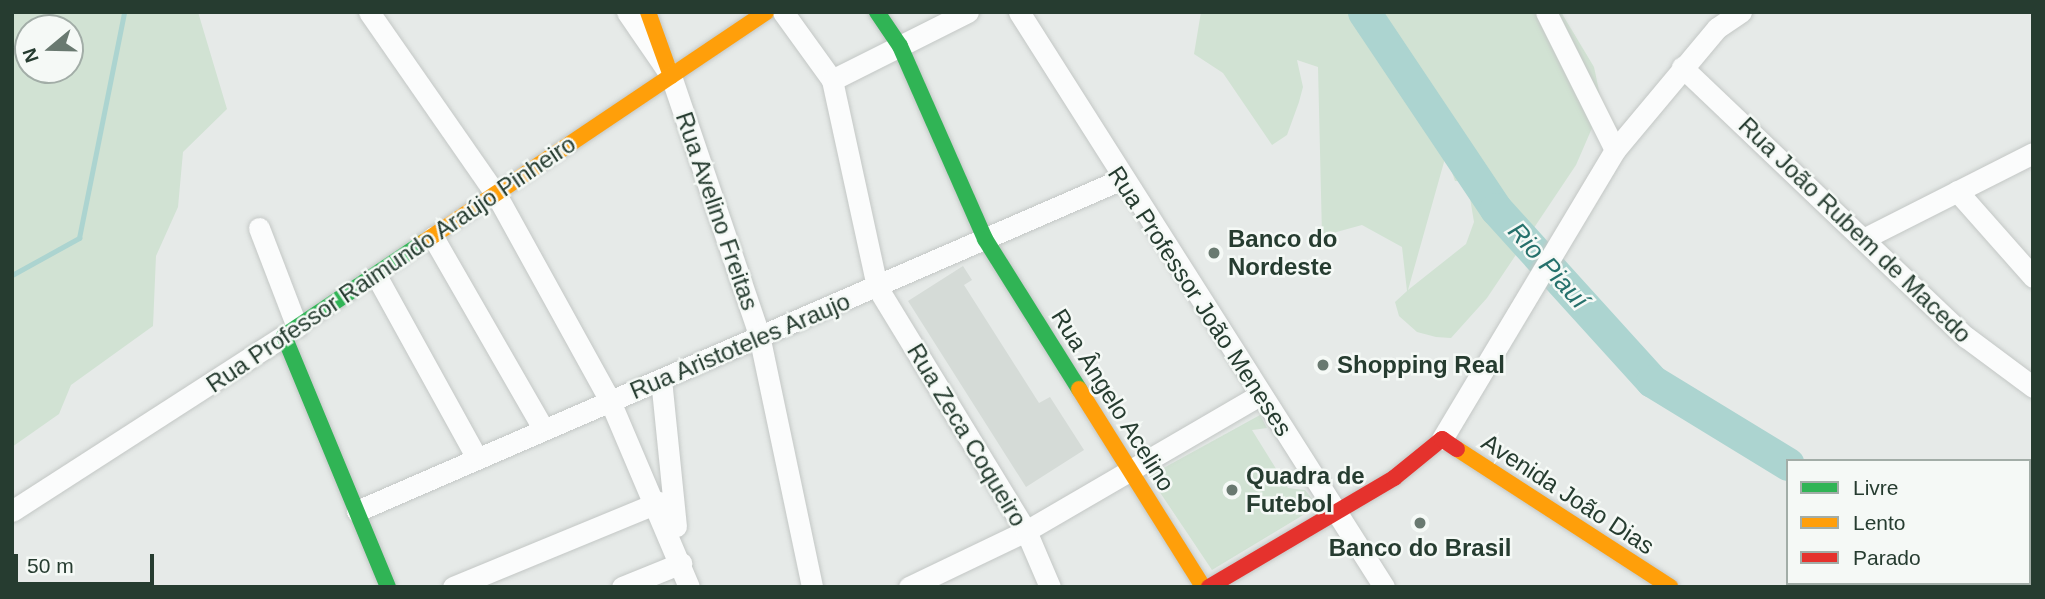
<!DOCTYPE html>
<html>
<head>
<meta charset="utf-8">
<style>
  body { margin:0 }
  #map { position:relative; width:2045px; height:599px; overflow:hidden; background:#e6eae8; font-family:Arial,sans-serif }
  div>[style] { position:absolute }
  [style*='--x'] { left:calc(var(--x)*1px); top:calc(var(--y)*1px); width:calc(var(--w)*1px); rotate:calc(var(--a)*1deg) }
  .built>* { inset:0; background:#d5dbd7 }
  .green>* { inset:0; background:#d1e2d3 }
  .stream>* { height:5px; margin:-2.5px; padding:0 2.5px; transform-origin:2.5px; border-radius:2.5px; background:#acd4d0 }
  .river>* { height:33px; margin:-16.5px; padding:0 16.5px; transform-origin:16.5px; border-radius:16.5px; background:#acd4d0 }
  .roads { filter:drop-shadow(0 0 2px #c3c7c5) drop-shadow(0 0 2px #c3c7c5) }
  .street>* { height:21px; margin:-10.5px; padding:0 10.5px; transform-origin:10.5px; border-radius:10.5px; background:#fbfcfc }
  .fast>* { height:16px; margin:-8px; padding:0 8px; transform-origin:8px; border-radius:8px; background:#30b455 }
  .slow>* { height:16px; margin:-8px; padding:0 8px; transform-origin:8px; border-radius:8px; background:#ff9f0a }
  .jam>* { height:16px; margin:-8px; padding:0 8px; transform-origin:8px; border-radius:8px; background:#e5322d }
  .dots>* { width:19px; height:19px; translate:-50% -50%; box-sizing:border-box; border:4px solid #f5f9f6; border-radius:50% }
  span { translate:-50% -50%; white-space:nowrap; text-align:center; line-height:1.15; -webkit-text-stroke:5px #f5f9f6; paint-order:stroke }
  .street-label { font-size:24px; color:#263c30 }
  .poi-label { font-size:24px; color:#263c30; font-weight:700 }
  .left { translate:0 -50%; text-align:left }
  .water-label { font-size:26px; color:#26716c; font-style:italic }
  .frame { position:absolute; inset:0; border:14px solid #263c30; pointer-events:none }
  .legend { position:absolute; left:1786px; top:459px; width:245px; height:126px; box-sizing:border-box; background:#f5f9f6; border:2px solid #a2ada7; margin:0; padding:9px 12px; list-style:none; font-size:21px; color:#263c30 }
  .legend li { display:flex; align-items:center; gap:14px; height:35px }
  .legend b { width:35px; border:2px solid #a2ada7 }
  .north { position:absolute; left:14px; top:14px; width:70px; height:70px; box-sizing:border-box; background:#f5f9f6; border:2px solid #a2ada7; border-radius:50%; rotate:251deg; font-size:19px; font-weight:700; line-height:28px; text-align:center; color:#263c30 }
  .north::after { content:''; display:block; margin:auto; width:24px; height:32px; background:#697970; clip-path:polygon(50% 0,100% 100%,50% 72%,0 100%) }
  .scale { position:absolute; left:14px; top:554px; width:140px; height:32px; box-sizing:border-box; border:4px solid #263c30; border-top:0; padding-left:9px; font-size:21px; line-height:24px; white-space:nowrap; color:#263c30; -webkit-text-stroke:5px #f5f9f6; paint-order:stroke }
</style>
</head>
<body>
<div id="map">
  <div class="built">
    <div style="clip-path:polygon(963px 266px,972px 280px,964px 285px,1039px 403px,1050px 397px,1084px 450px,1026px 487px,908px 301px)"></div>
  </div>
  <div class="green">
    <div style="clip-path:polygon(evenodd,12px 12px,198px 12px,227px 109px,183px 152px,178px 207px,156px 256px,153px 326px,71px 385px,59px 414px,12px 447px,12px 12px,28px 28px,70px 28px,70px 70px,28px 70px,28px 28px)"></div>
    <div style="clip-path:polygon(evenodd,1201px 12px,1561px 12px,1594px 67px,1602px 105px,1576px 165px,1487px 298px,1451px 338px,1436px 337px,1417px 332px,1399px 316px,1395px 302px,1407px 291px,1402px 247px,1362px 225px,1322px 236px,1318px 67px,1297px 60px,1303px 87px,1299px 102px,1287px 135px,1272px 145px,1223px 73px,1194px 54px,1201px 12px,1446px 155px,1455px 181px,1478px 182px,1469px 192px,1474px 222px,1466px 244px,1408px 290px,1446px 155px)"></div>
    <div style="clip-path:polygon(1260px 415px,1267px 428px,1252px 430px,1288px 488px,1305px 490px,1318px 506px,1212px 570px,1149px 476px)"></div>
  </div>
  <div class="stream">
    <div style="--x:12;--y:275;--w:77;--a:-28.9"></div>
    <div style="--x:79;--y:238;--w:230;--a:-78.7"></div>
  </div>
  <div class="river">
    <div style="--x:1364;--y:12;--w:237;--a:56.2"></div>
    <div style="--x:1496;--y:209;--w:232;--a:47.8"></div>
    <div style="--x:1652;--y:381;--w:159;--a:31.4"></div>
    <div style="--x:2029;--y:549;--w:4;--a:14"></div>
  </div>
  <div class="roads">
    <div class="street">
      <div style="--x:369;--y:12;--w:224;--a:55.2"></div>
      <div style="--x:497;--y:196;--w:234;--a:61.1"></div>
      <div style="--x:610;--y:401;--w:202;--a:67"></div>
      <div style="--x:627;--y:12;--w:78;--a:55.5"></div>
      <div style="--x:671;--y:76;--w:274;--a:71.2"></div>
      <div style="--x:759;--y:335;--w:258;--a:78.1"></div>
      <div style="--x:783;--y:12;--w:84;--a:54.2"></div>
      <div style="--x:832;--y:80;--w:212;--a:77.7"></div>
      <div style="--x:877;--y:287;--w:286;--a:58.6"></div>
      <div style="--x:1026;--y:531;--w:61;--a:66.8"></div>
      <div style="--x:1019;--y:12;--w:681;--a:57.59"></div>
      <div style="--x:1546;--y:12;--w:154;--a:63.4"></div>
      <div style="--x:1682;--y:67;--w:392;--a:43.6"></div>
      <div style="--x:1966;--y:337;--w:84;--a:36.7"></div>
      <div style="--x:832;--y:80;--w:152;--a:-26.6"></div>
      <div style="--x:1957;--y:191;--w:115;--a:48.5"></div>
      <div style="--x:259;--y:228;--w:106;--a:69"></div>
      <div style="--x:433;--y:237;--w:220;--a:60.1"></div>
      <div style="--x:1865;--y:238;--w:188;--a:-26.8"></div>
      <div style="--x:377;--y:277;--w:207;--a:61.1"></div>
      <div style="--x:661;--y:379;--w:148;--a:84.2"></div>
      <div style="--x:1442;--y:439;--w:337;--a:-59.1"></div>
      <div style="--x:1615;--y:150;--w:159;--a:-50.1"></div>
      <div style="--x:1717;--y:28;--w:29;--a:-34"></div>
      <div style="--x:12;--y:511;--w:323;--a:-32.8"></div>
      <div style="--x:357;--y:511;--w:834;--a:-23.46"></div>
      <div style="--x:453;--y:587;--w:223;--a:-22.4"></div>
      <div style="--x:622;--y:587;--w:64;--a:-22.1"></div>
      <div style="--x:909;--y:587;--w:130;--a:-25.6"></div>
      <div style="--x:1026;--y:531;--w:271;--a:-30.2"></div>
    </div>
    <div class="fast">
      <div style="--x:877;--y:12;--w:41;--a:55.9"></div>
      <div style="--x:900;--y:46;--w:211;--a:66.2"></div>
      <div style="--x:985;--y:239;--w:177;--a:57.9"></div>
      <div style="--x:388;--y:587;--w:272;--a:-112.5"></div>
      <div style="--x:284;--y:336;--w:169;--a:-33.9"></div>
    </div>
    <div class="slow">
      <div style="--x:648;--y:12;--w:68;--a:70.2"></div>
      <div style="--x:424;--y:242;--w:412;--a:-33.9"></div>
      <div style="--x:1079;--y:389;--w:234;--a:57.9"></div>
      <div style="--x:1457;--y:449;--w:254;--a:32.9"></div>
    </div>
    <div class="jam">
      <div style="--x:1209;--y:587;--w:215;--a:-30.5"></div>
      <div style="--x:1394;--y:478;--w:62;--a:-39.1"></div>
      <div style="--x:1442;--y:439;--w:18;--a:34"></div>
    </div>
  </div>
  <div class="dots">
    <div style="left:1214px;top:253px;background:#697970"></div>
    <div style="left:1323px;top:365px;background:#697970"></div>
    <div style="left:1232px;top:490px;background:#697970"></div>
    <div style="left:1420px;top:523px;background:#697970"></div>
  </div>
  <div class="street-label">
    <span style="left:717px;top:211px;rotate:71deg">Rua Avelino Freitas</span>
    <span style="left:1855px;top:230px;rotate:44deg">Rua João Rubem de Macedo</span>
    <span style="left:391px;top:264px;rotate:-34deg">Rua Professor Raimundo Araújo Pinheiro</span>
    <span style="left:1200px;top:301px;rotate:57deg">Rua Professor João Meneses</span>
    <span style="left:740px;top:346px;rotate:-23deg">Rua Aristoteles Araujo</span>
    <span style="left:1113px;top:400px;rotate:58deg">Rua Ângelo Acelino</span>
    <span style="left:967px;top:435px;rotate:59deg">Rua Zeca Coqueiro</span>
    <span style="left:1568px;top:494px;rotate:33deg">Avenida João Dias</span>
  </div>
  <div class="poi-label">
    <span class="left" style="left:1228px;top:253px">Banco do<br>Nordeste</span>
    <span class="left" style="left:1337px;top:365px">Shopping Real</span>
    <span class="left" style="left:1246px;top:490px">Quadra de<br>Futebol</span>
    <span style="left:1420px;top:548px">Banco do Brasil</span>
  </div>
  <div class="water-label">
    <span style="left:1548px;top:266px;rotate:48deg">Rio Piauí</span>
  </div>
  <div class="frame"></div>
  <ul class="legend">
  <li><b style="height:9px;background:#30b455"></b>Livre</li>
  <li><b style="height:9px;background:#ff9f0a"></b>Lento</li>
  <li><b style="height:9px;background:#e5322d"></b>Parado</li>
  </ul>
  <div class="north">N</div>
  <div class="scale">50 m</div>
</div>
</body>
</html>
